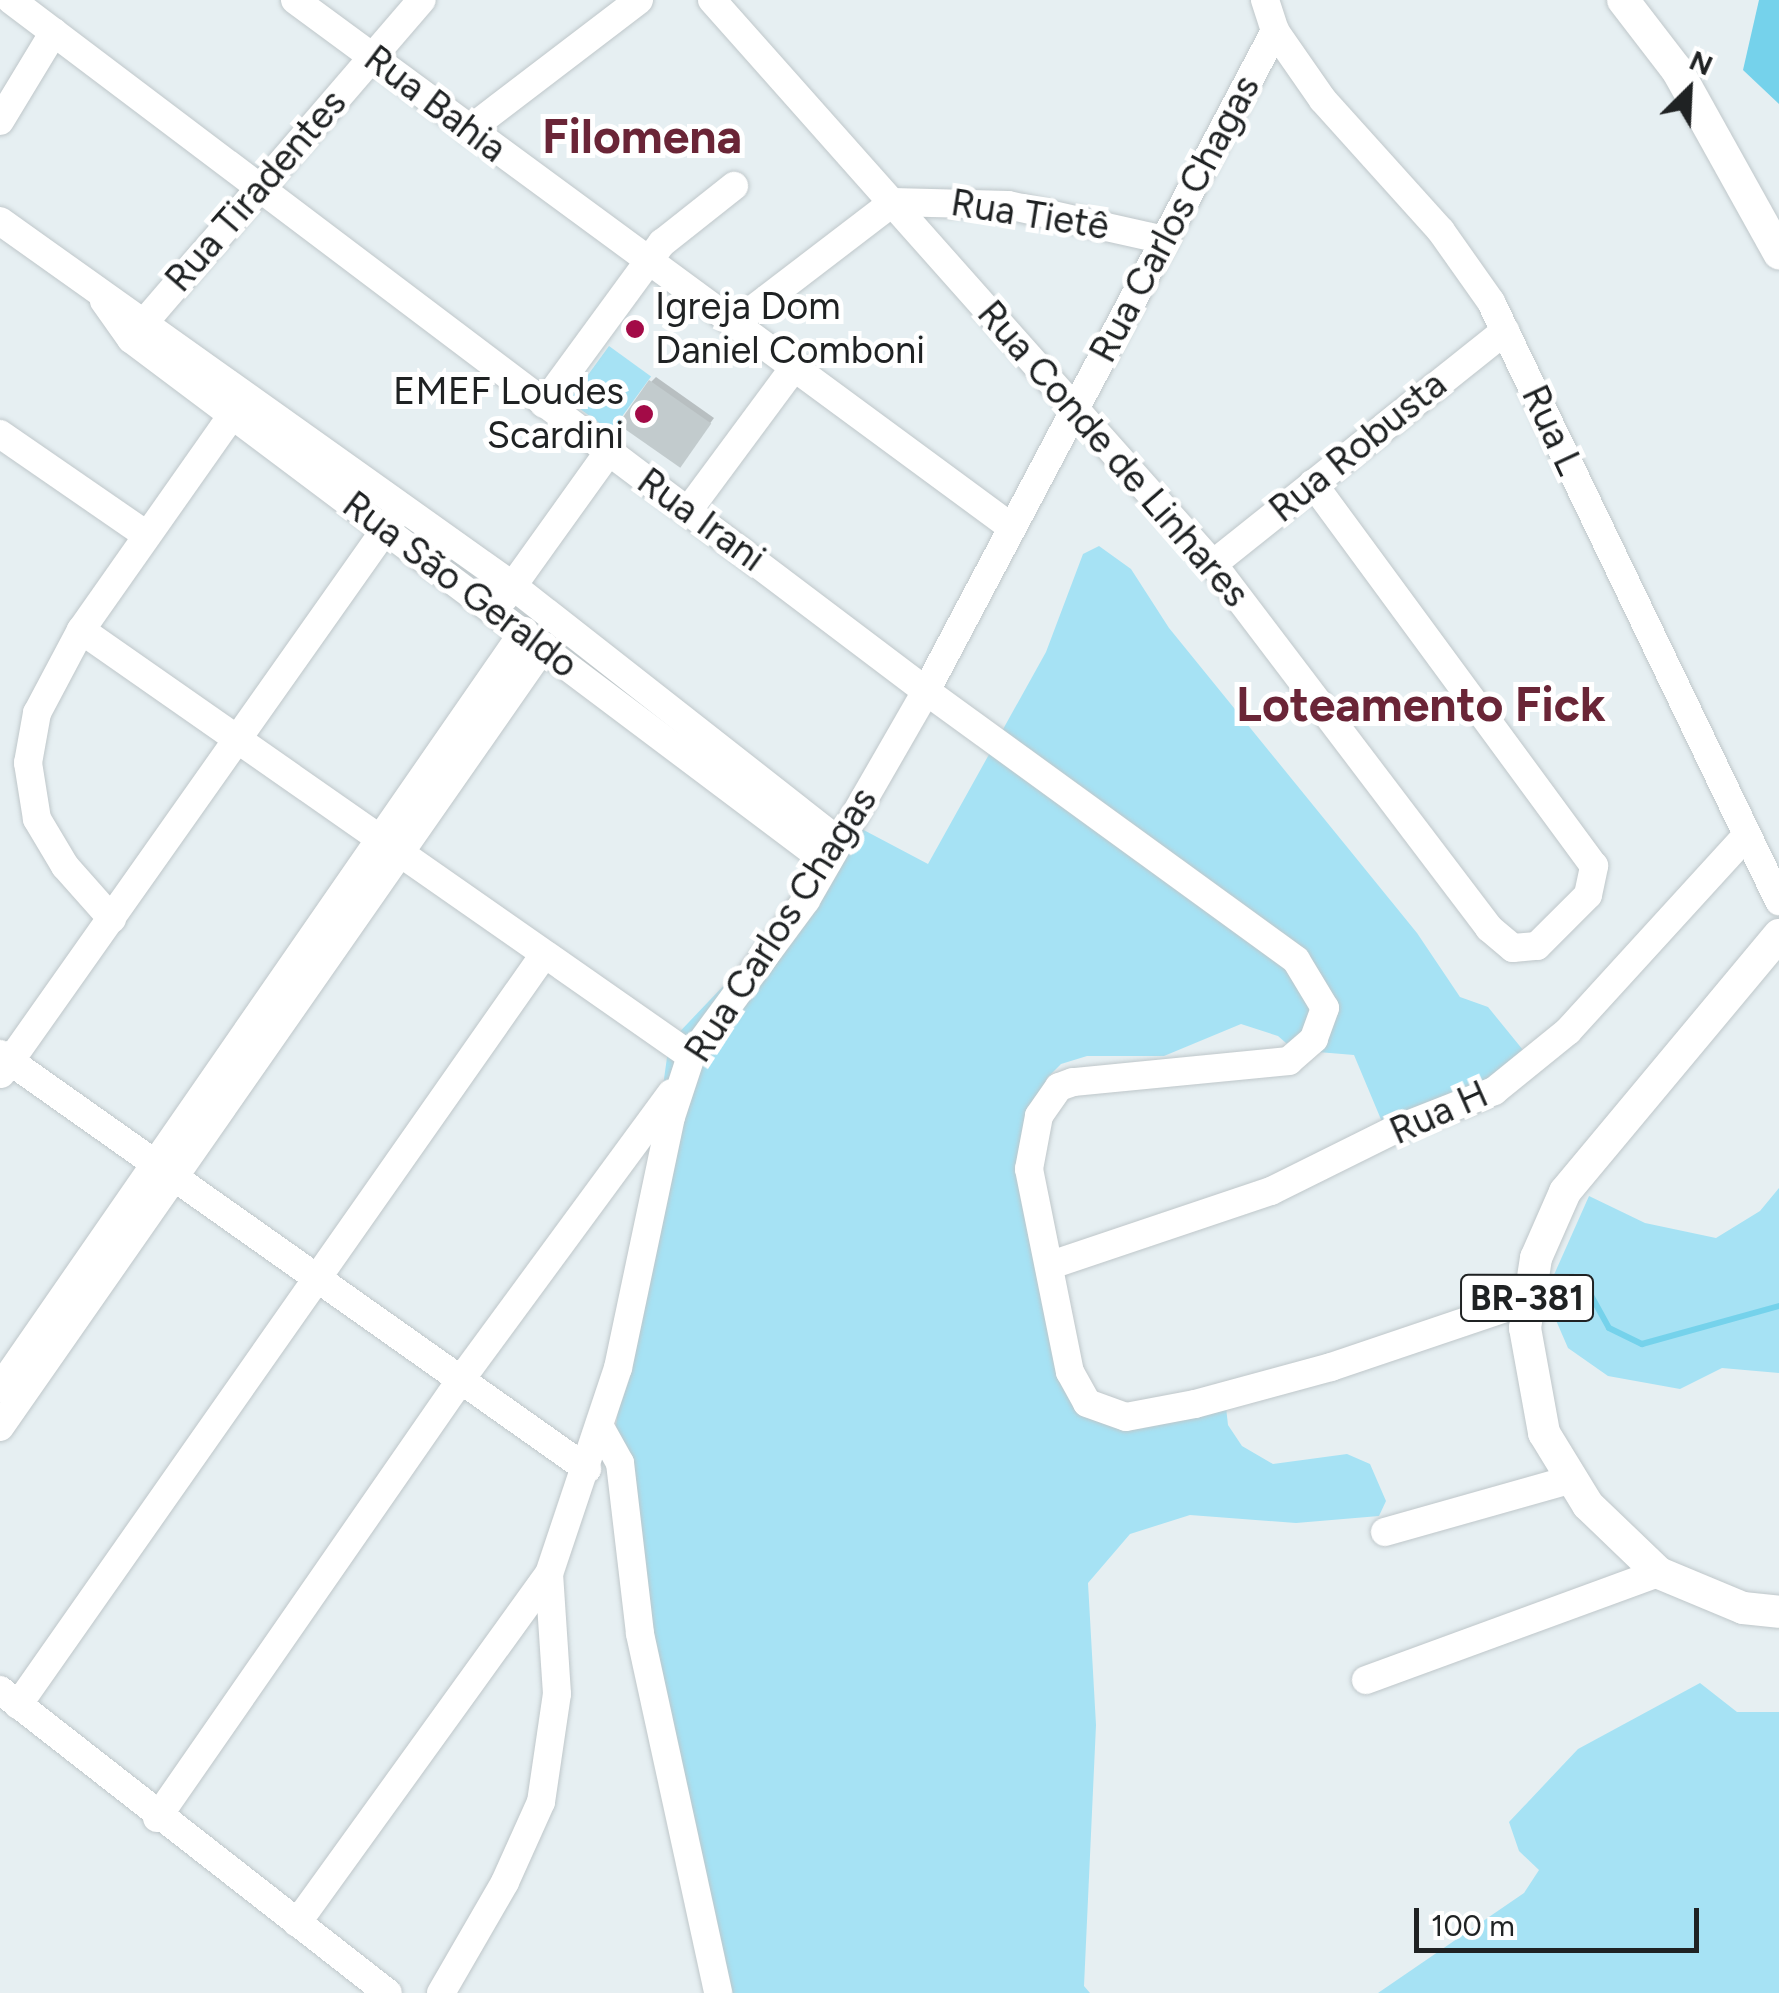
<!DOCTYPE html>
<html>
<head>
<meta charset="utf-8">
<style>
  body { margin:0 }
  #map { position:relative; width:1779px; height:1993px; overflow:hidden; background:#e6eff2; font-family:Figtree,sans-serif }
  div>[style] { position:absolute }
  [style*='--x'] { left:calc(var(--x)*1px); top:calc(var(--y)*1px); width:calc(var(--w)*1px); rotate:calc(var(--a)*1deg) }
  .green>* { inset:0; background:#a6e2f4; transform-origin:0 0 }
  .water>* { inset:0; background:#75d2eb }
  .shadow>* { inset:0; background:#0003 }
  .stream>* { height:6px; margin:-3px; padding:0 3px; transform-origin:3px; border-radius:3px; background:#75d2eb }
  .building>* { inset:0; background:#c2cbcd; transform-origin:0 0 }
  .roads { filter:drop-shadow(0 0 2px #bfc7ca) drop-shadow(0 0 2px #bfc7ca) }
  .minor>* { height:28px; margin:-14px; padding:0 14px; transform-origin:14px; border-radius:14px; background:#fff }
  .major>* { height:32px; margin:-16px; padding:0 16px; transform-origin:16px; border-radius:16px; background:#fff }
  .dots>* { width:28px; height:28px; translate:-50% -50%; box-sizing:border-box; border:5px solid #fff; border-radius:50% }
  span { translate:-50% -50%; white-space:nowrap; text-align:center; line-height:1.15; -webkit-text-stroke:10px #fff; paint-order:stroke }
  .shield-label span { padding:2px 8px; background:#fff; border:2px solid; border-radius:8px; -webkit-text-stroke-width:0 }
  .shield-label { font-size:35px; color:#1f2223; font-weight:700 }
  .street-label { font-size:38px; color:#1f2223 }
  .poi-label { font-size:38px; color:#1f2223 }
  .left { translate:0 -50%; text-align:left }
  .right { translate:-100% -50%; text-align:right }
  .district-label { font-size:48px; color:#6a2537; font-weight:700 }
  .north { position:absolute; left:1639px; top:40px; width:100px; height:100px; -webkit-text-stroke:8px #fff; paint-order:stroke; rotate:24deg; font-size:28px; font-weight:700; line-height:40px; text-align:center; color:#1f2223 }
  .north::after { content:''; display:block; margin:auto; width:35px; height:45px; background:#1f2223; clip-path:polygon(50% 0,100% 100%,50% 72%,0 100%) }
  .scale { position:absolute; left:1414px; top:1908px; width:285px; height:45px; box-sizing:border-box; border:5px solid #1f2223; border-top:0; padding-left:12px; font-size:30px; line-height:35px; white-space:nowrap; color:#1f2223; -webkit-text-stroke:8px #fff; paint-order:stroke }
</style>
</head>
<body>
<div id="map">
  <div class="green">
    <div style="left:609px;top:346px;width:52px;height:68px;rotate:36deg"></div>
    <div style="clip-path:polygon(1099px 546px,1131px 569px,1169px 628px,1417px 933px,1460px 997px,1488px 1007px,1523px 1050px,1500px 1074px,1385px 1129px,1354px 1055px,1294px 1050px,1278px 1036px,1241px 1024px,1164px 1056px,1087px 1056px,1061px 1064px,1047px 1078px,1034px 1107px,1062px 1331px,1098px 1410px,1225px 1398px,1228px 1425px,1242px 1446px,1273px 1464px,1347px 1454px,1370px 1464px,1386px 1501px,1379px 1516px,1296px 1523px,1190px 1515px,1130px 1534px,1088px 1583px,1096px 1725px,1084px 1986px,1090px 1993px,706px 1993px,610px 1468px,669px 1043px,788px 918px,858px 827px,928px 864px,1046px 652px,1083px 554px)"></div>
    <div style="clip-path:polygon(1779px 1188px,1779px 1373px,1722px 1368px,1680px 1389px,1608px 1376px,1568px 1348px,1545px 1295px,1589px 1196px,1645px 1223px,1716px 1238px,1760px 1211px)"></div>
    <div style="clip-path:polygon(1700px 1683px,1737px 1712px,1779px 1712px,1779px 1993px,1378px 1993px,1524px 1893px,1539px 1870px,1519px 1851px,1509px 1822px,1578px 1749px)"></div>
  </div>
  <div class="water">
    <div style="clip-path:polygon(1759px 0,1779px 0,1779px 104px,1743px 70px)"></div>
  </div>
  <div class="shadow">
    <div style="clip-path:polygon(656px 377px,714px 418px,683px 460px,651px 382px)"></div>
  </div>
  <div class="stream">
    <div style="--x:1588;--y:1290;--w:43;--a:61.1"></div>
    <div style="--x:1609;--y:1328;--w:37;--a:26"></div>
    <div style="--x:1642;--y:1344;--w:142;--a:-15.5"></div>
  </div>
  <div class="building">
    <div style="left:649px;top:380px;width:76px;height:54px;rotate:35deg"></div>
  </div>
  <div class="roads">
    <div class="minor">
      <div style="--x:11;--y:0;--w:1147;--a:37.06"></div>
      <div style="--x:926;--y:691;--w:457;--a:36"></div>
      <div style="--x:1296;--y:960;--w:56;--a:58.9"></div>
      <div style="--x:1325;--y:1008;--w:33;--a:110"></div>
      <div style="--x:1314;--y:1039;--w:33;--a:139"></div>
      <div style="--x:1289;--y:1061;--w:217;--a:174.4"></div>
      <div style="--x:1073;--y:1082;--w:15;--a:160"></div>
      <div style="--x:1059;--y:1087;--w:35;--a:125"></div>
      <div style="--x:1039;--y:1116;--w:54;--a:100.7"></div>
      <div style="--x:1029;--y:1169;--w:207;--a:78.6"></div>
      <div style="--x:1070;--y:1372;--w:35;--a:61"></div>
      <div style="--x:1087;--y:1403;--w:41;--a:19.7"></div>
      <div style="--x:1126;--y:1417;--w:70;--a:-10.7"></div>
      <div style="--x:1195;--y:1404;--w:141;--a:-15.2"></div>
      <div style="--x:1331;--y:1367;--w:206;--a:-18.7"></div>
      <div style="--x:295;--y:0;--w:889;--a:36.35"></div>
      <div style="--x:712;--y:0;--w:754;--a:48.39"></div>
      <div style="--x:1213;--y:564;--w:457;--a:52.8"></div>
      <div style="--x:1489;--y:928;--w:31;--a:40"></div>
      <div style="--x:1513;--y:948;--w:24;--a:-5"></div>
      <div style="--x:1537;--y:946;--w:72;--a:-45"></div>
      <div style="--x:1588;--y:895;--w:30;--a:-78"></div>
      <div style="--x:1594;--y:866;--w:475;--a:-126.3"></div>
      <div style="--x:1265;--y:0;--w:33;--a:72"></div>
      <div style="--x:1275;--y:31;--w:84;--a:55.2"></div>
      <div style="--x:1323;--y:100;--w:176;--a:48"></div>
      <div style="--x:1441;--y:231;--w:87;--a:54.8"></div>
      <div style="--x:1491;--y:302;--w:665;--a:64.32"></div>
      <div style="--x:0;--y:121;--w:104;--a:-58.8"></div>
      <div style="--x:469;--y:130;--w:214;--a:-37.4"></div>
      <div style="--x:0;--y:221;--w:630;--a:35.43"></div>
      <div style="--x:513;--y:586;--w:415;--a:38.1"></div>
      <div style="--x:104;--y:301;--w:47;--a:54.6"></div>
      <div style="--x:131;--y:339;--w:871;--a:36.92"></div>
      <div style="--x:735;--y:323;--w:199;--a:-37.4"></div>
      <div style="--x:893;--y:202;--w:115;--a:1.5"></div>
      <div style="--x:1008;--y:205;--w:161;--a:12.6"></div>
      <div style="--x:136;--y:332;--w:438;--a:-49.3"></div>
      <div style="--x:544;--y:404;--w:200;--a:-53.8"></div>
      <div style="--x:662;--y:243;--w:92;--a:-38.4"></div>
      <div style="--x:0;--y:434;--w:176;--a:34.6"></div>
      <div style="--x:690;--y:508;--w:177;--a:-53.5"></div>
      <div style="--x:1213;--y:564;--w:374;--a:-38.6"></div>
      <div style="--x:504;--y:598;--w:178;--a:-54.4"></div>
      <div style="--x:81;--y:630;--w:744;--a:34.93"></div>
      <div style="--x:112;--y:919;--w:71;--a:-131.6"></div>
      <div style="--x:65;--y:866;--w:55;--a:-120.8"></div>
      <div style="--x:37;--y:819;--w:57;--a:-99.1"></div>
      <div style="--x:28;--y:763;--w:51;--a:-79.8"></div>
      <div style="--x:37;--y:713;--w:94;--a:-62.1"></div>
      <div style="--x:81;--y:630;--w:276;--a:-54.9"></div>
      <div style="--x:0;--y:1054;--w:719;--a:35.26"></div>
      <div style="--x:1;--y:1074;--w:682;--a:-54.79"></div>
      <div style="--x:1051;--y:1265;--w:232;--a:-18.6"></div>
      <div style="--x:1271;--y:1191;--w:135;--a:-26.4"></div>
      <div style="--x:1392;--y:1131;--w:110;--a:-21.4"></div>
      <div style="--x:1494;--y:1091;--w:95;--a:-39"></div>
      <div style="--x:1568;--y:1031;--w:264;--a:-47.6"></div>
      <div style="--x:0;--y:1388;--w:921;--a:-55.31"></div>
      <div style="--x:0;--y:1427;--w:952;--a:-55.14"></div>
      <div style="--x:600;--y:1427;--w:41;--a:60.9"></div>
      <div style="--x:620;--y:1463;--w:172;--a:83.3"></div>
      <div style="--x:640;--y:1634;--w:367;--a:77.7"></div>
      <div style="--x:1385;--y:1532;--w:191;--a:-15.8"></div>
      <div style="--x:1366;--y:1680;--w:312;--a:-20.1"></div>
      <div style="--x:0;--y:1690;--w:492;--a:38"></div>
      <div style="--x:18;--y:1705;--w:915;--a:-54.97"></div>
      <div style="--x:157;--y:1818;--w:535;--a:-55.27"></div>
      <div style="--x:462;--y:1378;--w:353;--a:-53.7"></div>
      <div style="--x:297;--y:1923;--w:430;--a:-54.2"></div>
      <div style="--x:441;--y:1993;--w:128;--a:-60"></div>
      <div style="--x:505;--y:1882;--w:88;--a:-65.8"></div>
      <div style="--x:541;--y:1802;--w:109;--a:-81.6"></div>
      <div style="--x:557;--y:1694;--w:120;--a:-93.8"></div>
      <div style="--x:549;--y:1574;--w:217;--a:-71.5"></div>
      <div style="--x:618;--y:1368;--w:257;--a:-78.1"></div>
      <div style="--x:671;--y:1117;--w:64;--a:-71.8"></div>
      <div style="--x:691;--y:1056;--w:194;--a:-53.6"></div>
      <div style="--x:806;--y:900;--w:241;--a:-60.1"></div>
      <div style="--x:926;--y:691;--w:747;--a:-62.13"></div>
    </div>
    <div class="major">
      <div style="--x:1623;--y:0;--w:88;--a:52.4"></div>
      <div style="--x:1677;--y:70;--w:210;--a:60.9"></div>
      <div style="--x:1779;--y:935;--w:334;--a:129.8"></div>
      <div style="--x:1565;--y:1192;--w:72;--a:113.7"></div>
      <div style="--x:1536;--y:1258;--w:71;--a:98.9"></div>
      <div style="--x:1525;--y:1328;--w:107;--a:79.7"></div>
      <div style="--x:1544;--y:1433;--w:84;--a:58.6"></div>
      <div style="--x:1588;--y:1505;--w:98;--a:43.8"></div>
      <div style="--x:1659;--y:1573;--w:91;--a:22.6"></div>
      <div style="--x:1743;--y:1608;--w:36;--a:6"></div>
    </div>
  </div>
  <div class="dots">
    <div style="left:635px;top:329px;background:#a30b47"></div>
    <div style="left:644px;top:414px;background:#a30b47"></div>
  </div>
  <div class="shield-label">
    <span style="left:1527px;top:1298px">BR-381</span>
  </div>
  <div class="street-label">
    <span style="left:435px;top:104px;rotate:37deg">Rua Bahia</span>
    <span style="left:256px;top:191px;rotate:-49deg">Rua Tiradentes</span>
    <span style="left:1030px;top:215px;rotate:9deg">Rua Tietê</span>
    <span style="left:1175px;top:219px;rotate:-62deg">Rua Carlos Chagas</span>
    <span style="left:1552px;top:430px;rotate:65deg">Rua L</span>
    <span style="left:1358px;top:447px;rotate:-39deg">Rua Robusta</span>
    <span style="left:1113px;top:454px;rotate:49deg">Rua Conde de Linhares</span>
    <span style="left:701px;top:520px;rotate:36deg">Rua Irani</span>
    <span style="left:460px;top:585px;rotate:37deg">Rua São Geraldo</span>
    <span style="left:781px;top:925px;rotate:-57deg">Rua Carlos Chagas</span>
    <span style="left:1439px;top:1113px;rotate:-24deg">Rua H</span>
  </div>
  <div class="poi-label">
    <span class="left" style="left:655px;top:329px">Igreja Dom<br>Daniel Comboni</span>
    <span class="right" style="left:624px;top:414px">EMEF Loudes<br>Scardini</span>
  </div>
  <div class="district-label">
    <span style="left:642px;top:137px">Filomena</span>
    <span style="left:1421px;top:705px">Loteamento Fick</span>
  </div>
  <div class="north">N</div>
  <div class="scale">100 m</div>
</div>
</body>
</html>
